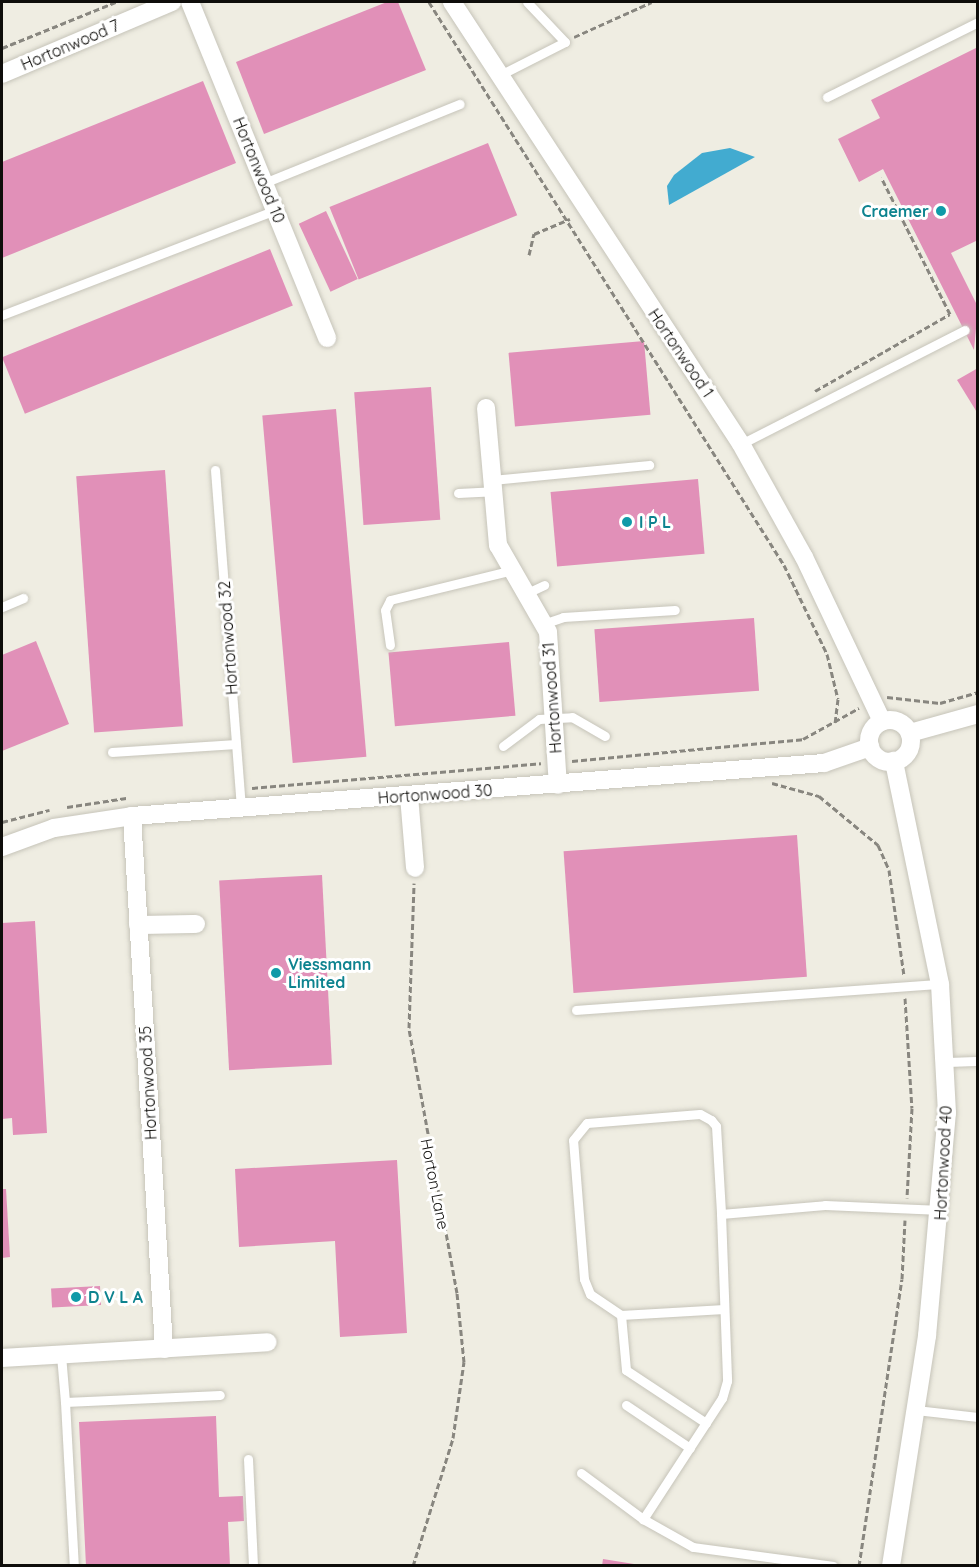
<!DOCTYPE html>
<html>
<head>
<meta charset="utf-8">
<style>
  body { margin:0 }
  #map { position:relative; width:979px; height:1567px; overflow:hidden; background:#efede2; font-family:Quicksand,sans-serif }
  div>[style] { position:absolute }
  [style*='--x'] { left:calc(var(--x)*1px); top:calc(var(--y)*1px); width:calc(var(--w)*1px); rotate:calc(var(--a)*1deg) }
  .water>* { inset:0; background:#42abd0 }
  .building>* { inset:0; background:#e190b8; transform-origin:0 0 }
  .path>* { height:3px; margin-top:-1.5px; transform-origin:0; background:repeating-linear-gradient(90deg,#88867f 0 6px,transparent 0 9px) }
  .roads { filter:drop-shadow(0 0 2px #c6c4b9) drop-shadow(0 0 2px #c6c4b9) }
  .service>* { height:9px; margin:-4.5px; padding:0 4.5px; transform-origin:4.5px; border-radius:4.5px; background:#fff }
  .minor>* { height:18px; margin:-9px; padding:0 9px; transform-origin:9px; border-radius:9px; background:#fff }
  .minor>.ring { margin:-9px; padding:0; box-sizing:content-box; background:none; border:18px solid #fff; border-radius:50% }
  .dots>* { width:16px; height:16px; translate:-50% -50%; box-sizing:border-box; border:3px solid #fff; border-radius:50% }
  span { translate:-50% -50%; white-space:nowrap; text-align:center; line-height:1.15; -webkit-text-stroke:6px #fff; paint-order:stroke }
  .street-label { font-size:16px; color:#0e0d0a }
  .culture-label { font-size:16px; color:#0d838f; font-weight:700 }
  .right { translate:-100% -50%; text-align:right }
  .left { translate:0 -50%; text-align:left }
  .frame { position:absolute; inset:0; border:3px solid #0e0d0a; pointer-events:none }
</style>
</head>
<body>
<div id="map">
  <div class="water">
    <div style="clip-path:polygon(730px 148px,755px 157px,669px 205px,667px 186px,674px 175px,702px 153px)"></div>
  </div>
  <div class="building">
    <div style="clip-path:polygon(387px 2px,398px 2px,426px 70px,264px 134px,236px 62px)"></div>
    <div style="clip-path:polygon(978px 47px,978px 240px,951px 253px,978px 307px,974px 350px,883px 169px,859px 182px,838px 139px,880px 118px,871px 100px)"></div>
    <div style="clip-path:polygon(203px 81px,236px 163px,2px 258px,2px 162px)"></div>
    <div style="left:488px;top:143px;width:78px;height:171px;rotate:68deg"></div>
    <div style="left:326px;top:211px;width:75px;height:30px;rotate:65deg"></div>
    <div style="left:270px;top:249px;width:61px;height:289px;rotate:68deg"></div>
    <div style="left:644px;top:341px;width:74px;height:136px;rotate:85deg"></div>
    <div style="clip-path:polygon(978px 368px,978px 414px,957px 380px)"></div>
    <div style="left:431px;top:387px;width:133px;height:77px;rotate:86deg"></div>
    <div style="left:336px;top:409px;width:349px;height:74px;rotate:85deg"></div>
    <div style="left:165px;top:470px;width:257px;height:89px;rotate:86deg"></div>
    <div style="left:698px;top:479px;width:75px;height:148px;rotate:85deg"></div>
    <div style="left:754px;top:618px;width:73px;height:160px;rotate:86deg"></div>
    <div style="clip-path:polygon(36px 641px,69px 724px,2px 751px,2px 655px)"></div>
    <div style="left:509px;top:642px;width:74px;height:121px;rotate:85deg"></div>
    <div style="left:797px;top:835px;width:142px;height:234px;rotate:86deg"></div>
    <div style="left:322px;top:875px;width:190px;height:103px;rotate:87deg"></div>
    <div style="clip-path:polygon(35px 921px,47px 1133px,13px 1135px,12px 1118px,2px 1119px,2px 923px)"></div>
    <div style="clip-path:polygon(397px 1160px,407px 1333px,340px 1337px,335px 1241px,239px 1247px,235px 1169px)"></div>
    <div style="clip-path:polygon(2px 1189px,6px 1189px,10px 1257px,2px 1258px)"></div>
    <div style="left:100px;top:1286px;width:19px;height:49px;rotate:87deg"></div>
    <div style="clip-path:polygon(216px 1416px,219px 1497px,243px 1496px,244px 1521px,228px 1522px,230px 1566px,86px 1566px,79px 1422px)"></div>
    <div style="clip-path:polygon(603px 1559px,634px 1564px,634px 1566px,602px 1566px)"></div>
  </div>
  <div class="path">
    <div style="--x:429;--y:2;--w:666;--a:57.77"></div>
    <div style="--x:784;--y:565;--w:99;--a:64.2"></div>
    <div style="--x:827;--y:654;--w:46;--a:76.3"></div>
    <div style="--x:838;--y:699;--w:24;--a:97"></div>
    <div style="--x:574;--y:37;--w:85;--a:-24.2"></div>
    <div style="--x:2;--y:48;--w:123;--a:-22"></div>
    <div style="--x:529;--y:255;--w:22;--a:-77"></div>
    <div style="--x:534;--y:234;--w:39;--a:-23"></div>
    <div style="--x:815;--y:391;--w:155;--a:-29.7"></div>
    <div style="--x:950;--y:314;--w:153;--a:-116.7"></div>
    <div style="--x:887;--y:697;--w:53;--a:6.5"></div>
    <div style="--x:940;--y:703;--w:40;--a:-16"></div>
    <div style="--x:572;--y:761;--w:232;--a:-5.4"></div>
    <div style="--x:803;--y:739;--w:64;--a:-29"></div>
    <div style="--x:772;--y:783;--w:49;--a:15.5"></div>
    <div style="--x:819;--y:796;--w:77;--a:39.7"></div>
    <div style="--x:878;--y:845;--w:27;--a:66"></div>
    <div style="--x:889;--y:870;--w:107;--a:81.9"></div>
    <div style="--x:252;--y:788;--w:290;--a:-4.9"></div>
    <div style="--x:67;--y:807;--w:60;--a:-8.7"></div>
    <div style="--x:2;--y:822;--w:49;--a:-14.3"></div>
    <div style="--x:905;--y:998;--w:110;--a:86.4"></div>
    <div style="--x:912;--y:1108;--w:90;--a:93.2"></div>
    <div style="--x:413;--y:1566;--w:134;--a:-72.6"></div>
    <div style="--x:453;--y:1438;--w:77;--a:-81.8"></div>
    <div style="--x:464;--y:1362;--w:69;--a:-95.8"></div>
    <div style="--x:457;--y:1293;--w:269;--a:-100.3"></div>
    <div style="--x:409;--y:1028;--w:145;--a:-88"></div>
    <div style="--x:859;--y:1566;--w:290;--a:-81.5"></div>
    <div style="--x:902;--y:1279;--w:59;--a:-87.1"></div>
  </div>
  <div class="roads">
    <div class="service">
      <div style="--x:498;--y:76;--w:75;--a:-26.9"></div>
      <div style="--x:565;--y:42;--w:55;--a:-133.5"></div>
      <div style="--x:827;--y:97;--w:169;--a:-26.4"></div>
      <div style="--x:264;--y:183;--w:211;--a:-22"></div>
      <div style="--x:2;--y:315;--w:293;--a:-21"></div>
      <div style="--x:741;--y:444;--w:251;--a:-27"></div>
      <div style="--x:215;--y:470;--w:337;--a:85.6"></div>
      <div style="--x:492;--y:480;--w:158;--a:-5.5"></div>
      <div style="--x:458;--y:493;--w:35;--a:-3"></div>
      <div style="--x:527;--y:593;--w:19;--a:-25"></div>
      <div style="--x:2;--y:607;--w:23;--a:-23"></div>
      <div style="--x:543;--y:624;--w:21;--a:-19"></div>
      <div style="--x:563;--y:617;--w:112;--a:-3.6"></div>
      <div style="--x:390;--y:645;--w:35;--a:-98"></div>
      <div style="--x:385;--y:610;--w:11;--a:-63"></div>
      <div style="--x:390;--y:600;--w:127;--a:-13.7"></div>
      <div style="--x:503;--y:746;--w:45;--a:-36.9"></div>
      <div style="--x:539;--y:719;--w:33;--a:-3"></div>
      <div style="--x:572;--y:717;--w:38;--a:30"></div>
      <div style="--x:112;--y:752;--w:124;--a:-3.7"></div>
      <div style="--x:576;--y:1010;--w:365;--a:-4.1"></div>
      <div style="--x:945;--y:1062;--w:33;--a:-2"></div>
      <div style="--x:721;--y:1214;--w:167;--a:87.9"></div>
      <div style="--x:727;--y:1381;--w:18;--a:106"></div>
      <div style="--x:722;--y:1398;--w:145;--a:123.1"></div>
      <div style="--x:643;--y:1519;--w:57;--a:29.2"></div>
      <div style="--x:693;--y:1547;--w:141;--a:7.7"></div>
      <div style="--x:621;--y:1315;--w:37;--a:-146"></div>
      <div style="--x:590;--y:1294;--w:16;--a:-112"></div>
      <div style="--x:584;--y:1279;--w:139;--a:-94.5"></div>
      <div style="--x:573;--y:1140;--w:22;--a:-51"></div>
      <div style="--x:587;--y:1123;--w:113;--a:-4.6"></div>
      <div style="--x:700;--y:1114;--w:13;--a:29"></div>
      <div style="--x:711;--y:1120;--w:8;--a:50"></div>
      <div style="--x:716;--y:1126;--w:88;--a:86.7"></div>
      <div style="--x:721;--y:1214;--w:104;--a:-4.9"></div>
      <div style="--x:825;--y:1205;--w:116;--a:2.5"></div>
      <div style="--x:61;--y:1355;--w:47;--a:85.1"></div>
      <div style="--x:65;--y:1402;--w:155;--a:-2.6"></div>
      <div style="--x:65;--y:1402;--w:164;--a:86.9"></div>
      <div style="--x:626;--y:1405;--w:77;--a:33.9"></div>
      <div style="--x:916;--y:1410;--w:62;--a:6.4"></div>
      <div style="--x:706;--y:1423;--w:96;--a:-146.5"></div>
      <div style="--x:626;--y:1370;--w:55;--a:-95.2"></div>
      <div style="--x:621;--y:1315;--w:103;--a:-3.3"></div>
      <div style="--x:248;--y:1459;--w:107;--a:87.3"></div>
      <div style="--x:581;--y:1473;--w:77;--a:36.6"></div>
    </div>
    <div class="minor">
      <div style="--x:190;--y:2;--w:363;--a:67.8"></div>
      <div style="--x:452;--y:2;--w:528;--a:56.82"></div>
      <div style="--x:741;--y:444;--w:129;--a:60.9"></div>
      <div style="--x:804;--y:557;--w:182;--a:64.6"></div>
      <div style="--x:2;--y:74;--w:185;--a:-23"></div>
      <div style="--x:486;--y:408;--w:138;--a:85"></div>
      <div style="--x:498;--y:545;--w:100;--a:60.1"></div>
      <div style="--x:548;--y:632;--w:153;--a:86.3"></div>
      <div class="ring" style="left:869px;top:720px;width:24px;height:24px"></div>
      <div style="--x:910;--y:733;--w:71;--a:-15.6"></div>
      <div style="--x:409;--y:796;--w:72;--a:85.2"></div>
      <div style="--x:132;--y:816;--w:534;--a:86.56"></div>
      <div style="--x:2;--y:847;--w:55;--a:-20.1"></div>
      <div style="--x:54;--y:828;--w:79;--a:-8.7"></div>
      <div style="--x:132;--y:816;--w:694;--a:-4.38"></div>
      <div style="--x:824;--y:763;--w:49;--a:-19.2"></div>
      <div style="--x:138;--y:925;--w:58;--a:-1"></div>
      <div style="--x:2;--y:1358;--w:266;--a:-3.4"></div>
      <div style="--x:891;--y:1566;--w:233;--a:-81.1"></div>
      <div style="--x:927;--y:1336;--w:224;--a:-84.9"></div>
      <div style="--x:947;--y:1113;--w:129;--a:-93.1"></div>
      <div style="--x:940;--y:984;--w:228;--a:-101.7"></div>
    </div>
  </div>
  <div class="dots">
    <div style="left:941px;top:211px;background:#0f9aa8"></div>
    <div style="left:627px;top:522px;background:#0f9aa8"></div>
    <div style="left:276px;top:973px;background:#0f9aa8"></div>
    <div style="left:76px;top:1297px;background:#0f9aa8"></div>
  </div>
  <div class="street-label">
    <span style="left:70px;top:45px;rotate:-23deg">Hortonwood 7</span>
    <span style="left:259px;top:170px;rotate:68deg">Hortonwood 10</span>
    <span style="left:681px;top:353px;rotate:56deg">Hortonwood 1</span>
    <span style="left:228px;top:638px;rotate:-94deg">Hortonwood 32</span>
    <span style="left:552px;top:698px;rotate:-94deg">Hortonwood 31</span>
    <span style="left:435px;top:794px;rotate:-4deg">Hortonwood 30</span>
    <span style="left:148px;top:1083px;rotate:-93deg">Hortonwood 35</span>
    <span style="left:943px;top:1163px;rotate:-87deg">Hortonwood 40</span>
    <span style="left:435px;top:1184px;rotate:79deg">Horton Lane</span>
  </div>
  <div class="culture-label">
    <span class="right" style="left:929px;top:211px">Craemer</span>
    <span class="left" style="left:639px;top:522px">I P L</span>
    <span class="left" style="left:288px;top:973px">Viessmann<br>Limited</span>
    <span class="left" style="left:88px;top:1297px">D V L A</span>
  </div>
  <div class="frame"></div>
</div>
</body>
</html>
